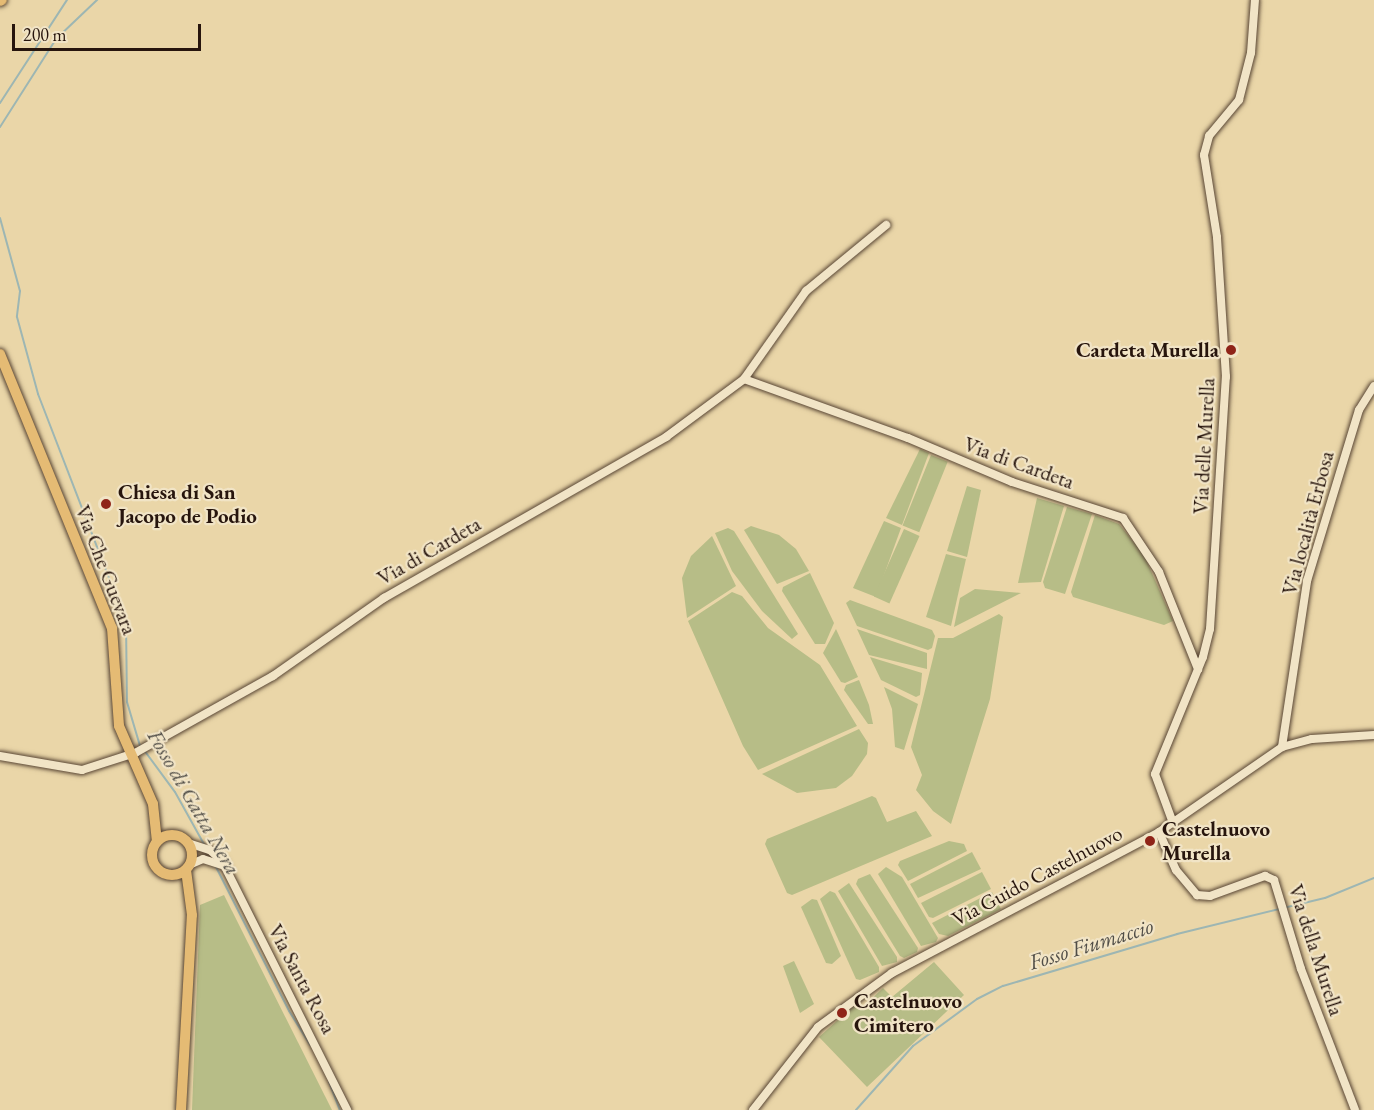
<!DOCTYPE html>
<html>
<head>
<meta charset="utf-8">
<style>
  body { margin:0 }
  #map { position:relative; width:1374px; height:1110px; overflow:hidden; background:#ead6a8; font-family:"EB Garamond",serif }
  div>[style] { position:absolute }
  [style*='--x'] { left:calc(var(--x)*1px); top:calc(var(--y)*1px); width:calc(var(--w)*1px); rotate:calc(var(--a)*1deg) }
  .green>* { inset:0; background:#b7bd87; transform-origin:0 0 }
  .stream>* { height:2px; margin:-1px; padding:0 1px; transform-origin:1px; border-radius:1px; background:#9db6b3 }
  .roads { filter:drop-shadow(0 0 2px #584534) drop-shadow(0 0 2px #584534) }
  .minor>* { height:8px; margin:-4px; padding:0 4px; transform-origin:4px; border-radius:4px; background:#f1e4c6 }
  .major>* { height:10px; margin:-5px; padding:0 5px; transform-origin:5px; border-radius:5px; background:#e5bb74 }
  .major>.ring { margin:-5px; padding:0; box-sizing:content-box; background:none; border:10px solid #e5bb74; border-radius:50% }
  .dots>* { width:16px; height:16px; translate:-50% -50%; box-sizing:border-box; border:3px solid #f1e4c6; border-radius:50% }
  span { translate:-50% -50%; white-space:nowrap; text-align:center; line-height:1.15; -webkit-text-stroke:4.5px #f1e4c6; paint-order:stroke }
  .poi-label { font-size:21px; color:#27150d; font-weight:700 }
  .right { translate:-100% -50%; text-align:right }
  .left { translate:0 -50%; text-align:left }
  .street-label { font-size:21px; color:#27150d }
  .water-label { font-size:22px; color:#504d47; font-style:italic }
  .scale { position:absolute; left:12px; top:24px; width:189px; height:27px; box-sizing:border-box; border:3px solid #27150d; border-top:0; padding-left:8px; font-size:18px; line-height:21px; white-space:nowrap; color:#27150d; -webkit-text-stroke:4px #f1e4c6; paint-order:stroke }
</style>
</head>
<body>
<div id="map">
  <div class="green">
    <div style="clip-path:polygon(920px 449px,929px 453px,902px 525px,886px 518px)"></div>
    <div style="left:931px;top:455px;width:18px;height:76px;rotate:22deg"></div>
    <div style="clip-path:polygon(967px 486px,981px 490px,967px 557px,947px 551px)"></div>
    <div style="clip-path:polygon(1037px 498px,1064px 506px,1041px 582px,1018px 583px)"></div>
    <div style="clip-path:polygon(1067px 507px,1092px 514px,1065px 594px,1045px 588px,1043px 582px)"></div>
    <div style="clip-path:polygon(1095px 515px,1119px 524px,1144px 555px,1173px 621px,1164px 625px,1073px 597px,1071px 592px)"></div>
    <div style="clip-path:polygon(884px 521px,901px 528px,876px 597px,853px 588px)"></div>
    <div style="clip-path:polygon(751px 526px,779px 535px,796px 549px,809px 571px,777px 584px,744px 530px)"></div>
    <div style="clip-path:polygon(728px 528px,734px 531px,798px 634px,792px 639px,762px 611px,732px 571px,715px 533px)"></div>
    <div style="left:904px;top:529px;width:17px;height:74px;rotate:24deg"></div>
    <div style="clip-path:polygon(712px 536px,736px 586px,687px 618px,682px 578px,691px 556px)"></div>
    <div style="clip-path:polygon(946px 554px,966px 559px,951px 626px,926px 617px)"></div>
    <div style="clip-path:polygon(810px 573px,834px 623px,825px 644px,815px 644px,782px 591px,783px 587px)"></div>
    <div style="clip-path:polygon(975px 589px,1021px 593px,954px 627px,960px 598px)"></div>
    <div style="clip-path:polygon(732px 592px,742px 596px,768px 628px,820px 665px,857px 726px,758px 770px,743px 746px,688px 621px)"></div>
    <div style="clip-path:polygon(850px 600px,932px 630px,935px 636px,932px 648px,928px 650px,857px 626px,846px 603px)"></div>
    <div style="clip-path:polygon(999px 614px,1003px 617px,990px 699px,951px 824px,933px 811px,916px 790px,922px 775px,911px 747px,938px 638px,953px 638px)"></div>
    <div style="clip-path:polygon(836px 629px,858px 677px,845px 683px,841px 682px,823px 653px)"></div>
    <div style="clip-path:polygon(857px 629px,927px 653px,927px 669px,869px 655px)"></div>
    <div style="clip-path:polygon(870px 657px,922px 673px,920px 695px,916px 697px,881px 680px)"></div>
    <div style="clip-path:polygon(859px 680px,869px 705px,873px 724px,868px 724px,844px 690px,846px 685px)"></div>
    <div style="clip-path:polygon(884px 687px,918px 704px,904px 750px,895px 747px,892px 709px)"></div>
    <div style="clip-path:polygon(859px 729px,868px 743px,867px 754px,852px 776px,836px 788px,797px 793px,762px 774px)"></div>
    <div style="clip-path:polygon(872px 796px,876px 798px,887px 822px,916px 811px,932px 836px,792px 895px,787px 893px,765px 844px,767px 839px)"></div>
    <div style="clip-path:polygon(949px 841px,964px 844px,967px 851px,908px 881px,898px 865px,900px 861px)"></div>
    <div style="clip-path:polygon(972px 852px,981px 869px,918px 898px,910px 884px)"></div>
    <div style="clip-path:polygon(886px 867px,902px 877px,938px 938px,936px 942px,921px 946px,878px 874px)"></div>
    <div style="clip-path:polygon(982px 872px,991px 889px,933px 918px,929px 917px,921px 903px)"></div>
    <div style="clip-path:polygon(870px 874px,918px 948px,917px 952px,904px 958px,900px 956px,856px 884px,858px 879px)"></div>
    <div style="clip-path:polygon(849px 883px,897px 957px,897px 962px,882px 966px,838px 891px)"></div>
    <div style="clip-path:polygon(830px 891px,835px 893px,879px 967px,879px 972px,860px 980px,856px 979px,820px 899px)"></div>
    <div style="clip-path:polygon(992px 892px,1001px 909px,948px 936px,939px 934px,932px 923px)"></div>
    <div style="clip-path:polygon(224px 895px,332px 1110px,192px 1110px,200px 905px)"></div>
    <div style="clip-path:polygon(812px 899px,817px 900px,841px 956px,832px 964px,826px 963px,801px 907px)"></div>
    <div style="clip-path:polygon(794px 961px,814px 1004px,800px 1013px,783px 966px)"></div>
    <div style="clip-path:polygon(934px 962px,964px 995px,867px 1087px,819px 1037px,858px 1002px,863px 1007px,883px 988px,892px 997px)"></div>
  </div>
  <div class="stream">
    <div style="--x:0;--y:103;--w:123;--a:-57"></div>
    <div style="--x:0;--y:127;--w:104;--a:-57.5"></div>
    <div style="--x:56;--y:39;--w:57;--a:-43.6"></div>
    <div style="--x:0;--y:218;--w:76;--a:74.7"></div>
    <div style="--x:20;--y:291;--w:26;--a:97"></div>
    <div style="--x:17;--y:317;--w:80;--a:74.7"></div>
    <div style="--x:38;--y:394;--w:244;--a:68.9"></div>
    <div style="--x:126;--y:622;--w:80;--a:89.3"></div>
    <div style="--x:127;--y:702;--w:46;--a:73.5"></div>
    <div style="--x:144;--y:750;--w:52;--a:53.6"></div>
    <div style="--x:175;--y:792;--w:62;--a:60.9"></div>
    <div style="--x:216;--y:867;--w:161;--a:63.1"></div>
    <div style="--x:289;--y:1011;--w:40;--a:58"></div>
    <div style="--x:329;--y:1082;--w:30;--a:69"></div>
    <div style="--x:856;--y:1110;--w:86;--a:-48.3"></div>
    <div style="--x:913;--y:1046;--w:79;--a:-36.3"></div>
    <div style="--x:977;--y:999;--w:29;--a:-27"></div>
    <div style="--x:1003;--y:986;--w:182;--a:-16.6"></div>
    <div style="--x:1177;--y:934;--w:152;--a:-13.7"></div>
    <div style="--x:1325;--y:898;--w:53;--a:-22.2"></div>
  </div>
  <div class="roads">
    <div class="minor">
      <div style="--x:744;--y:379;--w:108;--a:-54.8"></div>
      <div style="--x:806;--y:291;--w:104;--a:-39.5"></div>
      <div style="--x:1282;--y:747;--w:168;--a:-81.4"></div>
      <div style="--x:1307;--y:581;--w:179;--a:-73.1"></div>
      <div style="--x:1359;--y:410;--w:28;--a:-58"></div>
      <div style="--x:0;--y:756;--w:83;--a:9.7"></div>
      <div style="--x:82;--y:770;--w:56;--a:-17.8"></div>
      <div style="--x:135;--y:753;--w:158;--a:-29.2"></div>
      <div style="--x:273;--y:676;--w:136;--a:-35.1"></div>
      <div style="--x:384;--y:598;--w:325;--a:-29.7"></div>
      <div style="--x:666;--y:437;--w:97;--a:-36.6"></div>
      <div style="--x:744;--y:379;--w:174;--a:19.8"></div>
      <div style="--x:908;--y:438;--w:113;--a:22.9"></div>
      <div style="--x:1012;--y:482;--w:117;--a:18"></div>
      <div style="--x:1123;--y:518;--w:65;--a:56.3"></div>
      <div style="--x:1159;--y:572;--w:105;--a:68.1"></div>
      <div style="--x:1173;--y:823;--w:52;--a:-110.2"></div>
      <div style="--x:1155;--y:774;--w:126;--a:-67.7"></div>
      <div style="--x:1203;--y:657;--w:29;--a:-76"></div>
      <div style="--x:1210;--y:629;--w:253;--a:-86.4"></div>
      <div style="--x:1226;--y:377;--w:140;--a:-93.7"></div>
      <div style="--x:1217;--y:237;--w:83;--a:-99"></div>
      <div style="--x:1204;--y:155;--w:20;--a:-75"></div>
      <div style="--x:1209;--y:136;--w:47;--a:-50.2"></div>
      <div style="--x:1239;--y:100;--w:49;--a:-75.7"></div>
      <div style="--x:1251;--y:53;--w:53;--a:-85.7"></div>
      <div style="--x:1159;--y:832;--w:42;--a:65.9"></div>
      <div style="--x:1176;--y:870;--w:33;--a:50"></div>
      <div style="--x:1197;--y:895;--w:13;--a:4"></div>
      <div style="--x:1210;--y:896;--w:59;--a:-20"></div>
      <div style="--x:1265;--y:876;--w:10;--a:24"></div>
      <div style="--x:1274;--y:880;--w:93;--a:73.1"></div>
      <div style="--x:1301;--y:969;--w:151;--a:69"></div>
      <div style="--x:188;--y:843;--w:23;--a:18"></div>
      <div style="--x:210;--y:850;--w:16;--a:43"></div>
      <div style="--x:222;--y:861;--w:279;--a:63.3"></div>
      <div style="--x:189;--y:865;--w:15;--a:-23"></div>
      <div style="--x:203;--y:859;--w:22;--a:18"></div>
      <div style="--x:753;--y:1110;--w:105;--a:-51.9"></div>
      <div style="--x:818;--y:1027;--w:92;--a:-36.1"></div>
      <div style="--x:892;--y:973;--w:302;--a:-27.8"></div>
      <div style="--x:1159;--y:832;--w:150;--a:-34.6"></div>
      <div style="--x:1282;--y:747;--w:31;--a:-15"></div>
      <div style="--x:1312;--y:739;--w:62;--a:-3.7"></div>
    </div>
    <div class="major">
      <div style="--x:0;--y:1;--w:2;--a:-27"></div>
      <div style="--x:0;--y:354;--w:296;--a:67.8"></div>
      <div style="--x:112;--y:628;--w:98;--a:85.9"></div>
      <div style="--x:119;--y:726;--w:85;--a:66.4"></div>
      <div style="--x:153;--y:804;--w:37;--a:84"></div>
      <div class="ring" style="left:152px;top:835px;width:30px;height:30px"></div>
      <div style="--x:181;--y:1110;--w:195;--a:-86.8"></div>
      <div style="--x:192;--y:915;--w:45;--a:-97.6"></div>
    </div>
  </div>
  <div class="dots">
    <div style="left:1231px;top:350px;background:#8f2418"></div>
    <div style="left:106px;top:504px;background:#8f2418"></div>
    <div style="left:1150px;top:841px;background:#8f2418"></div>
    <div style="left:842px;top:1013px;background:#8f2418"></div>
  </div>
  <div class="poi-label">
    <span class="right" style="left:1219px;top:350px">Cardeta Murella</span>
    <span class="left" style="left:118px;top:504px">Chiesa di San<br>Jacopo de Podio</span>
    <span class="left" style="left:1162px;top:841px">Castelnuovo<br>Murella</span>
    <span class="left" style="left:854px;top:1013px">Castelnuovo<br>Cimitero</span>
  </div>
  <div class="street-label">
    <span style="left:1204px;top:446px;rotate:-87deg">Via delle Murella</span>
    <span style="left:1019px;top:463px;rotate:20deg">Via di Cardeta</span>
    <span style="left:1308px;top:523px;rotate:-75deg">Via località Erbosa</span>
    <span style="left:429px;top:551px;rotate:-30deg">Via di Cardeta</span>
    <span style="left:106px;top:570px;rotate:69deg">Via Che Guevara</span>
    <span style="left:1037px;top:876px;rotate:-28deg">Via Guido Castelnuovo</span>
    <span style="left:1316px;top:950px;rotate:72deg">Via della Murella</span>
    <span style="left:302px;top:979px;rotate:62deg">Via Santa Rosa</span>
  </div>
  <div class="water-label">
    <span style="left:194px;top:802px;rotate:60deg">Fosso di Gatta Nera</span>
    <span style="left:1091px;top:944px;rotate:-17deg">Fosso Fiumaccio</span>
  </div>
  <div class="scale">200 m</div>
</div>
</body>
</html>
